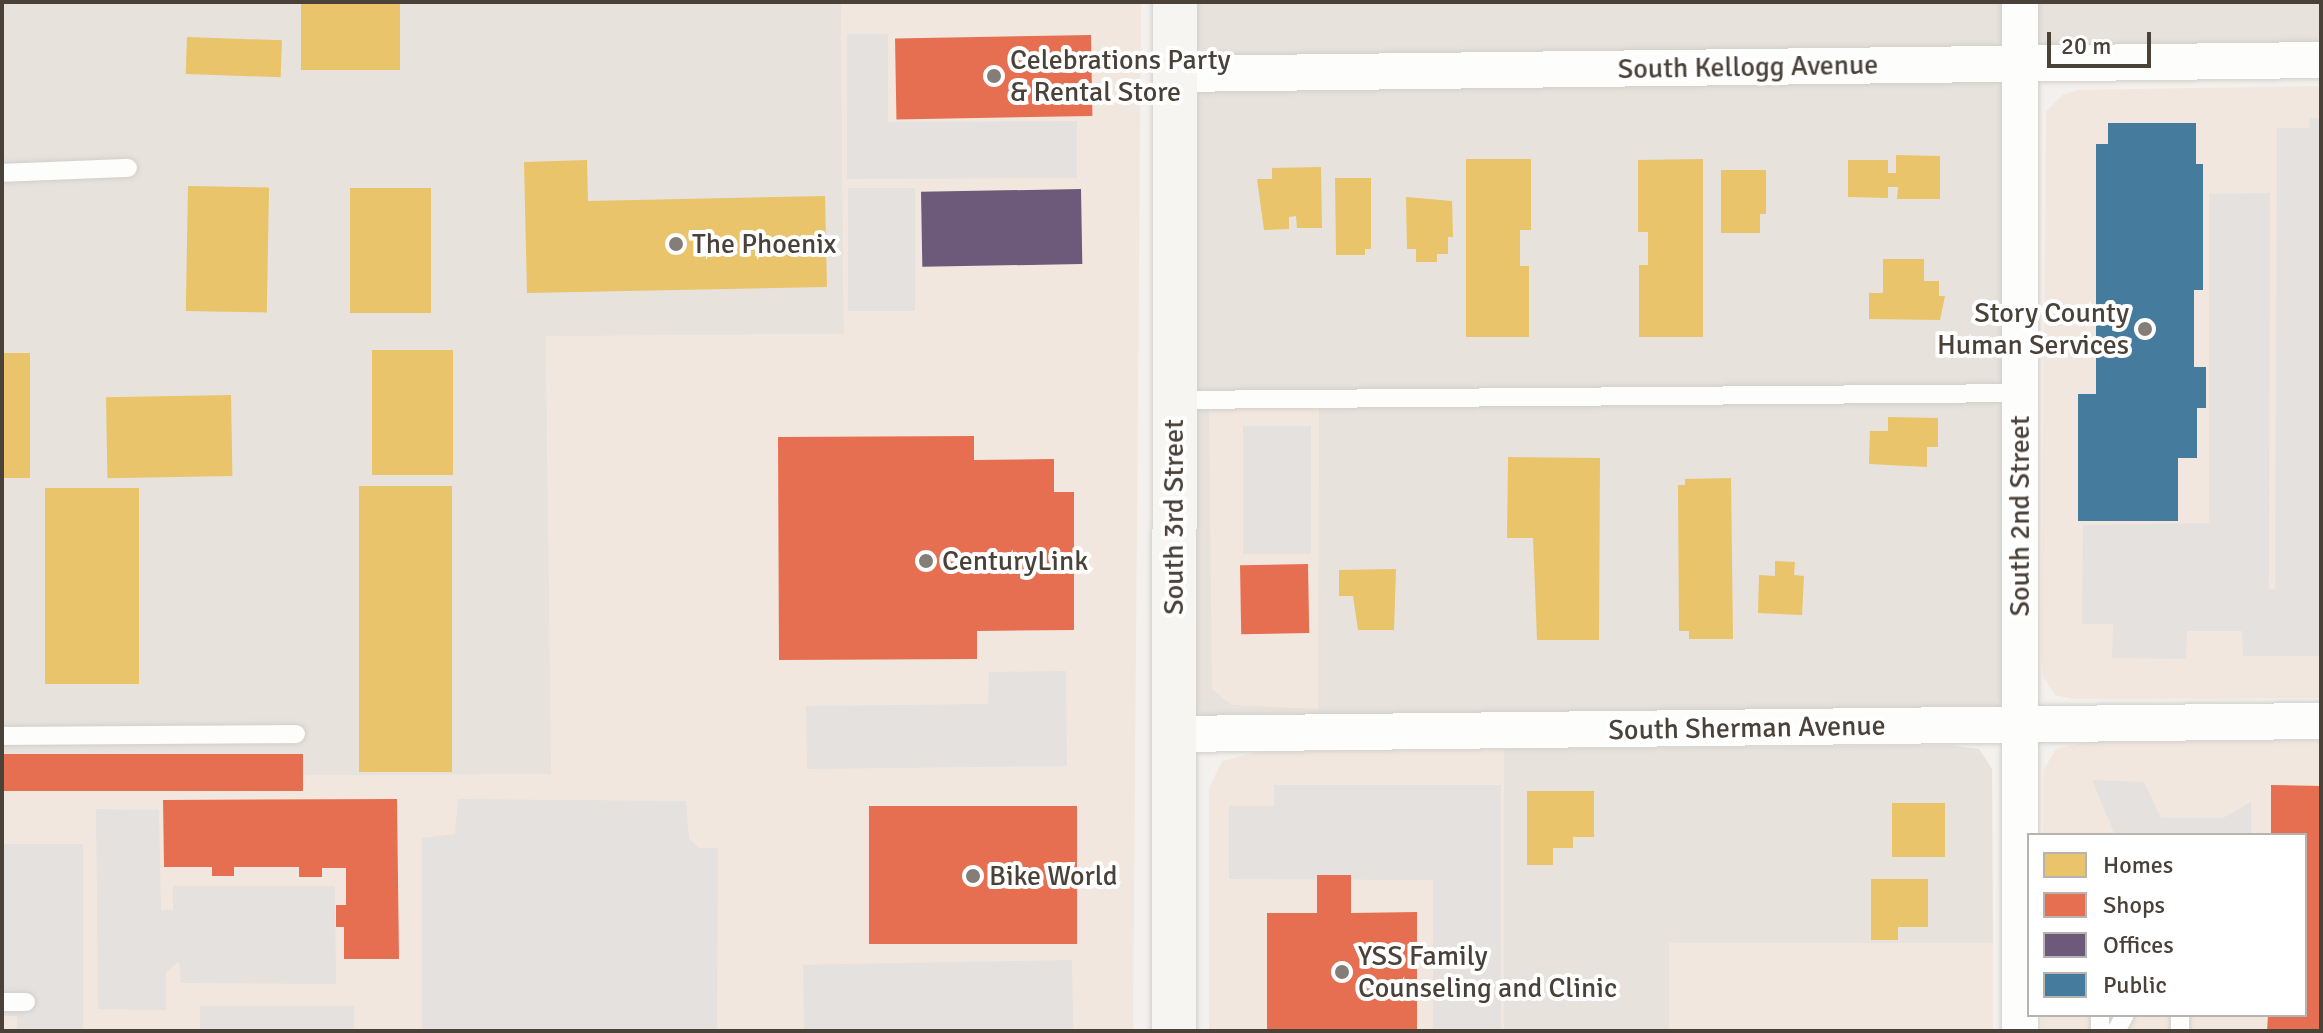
<!DOCTYPE html>
<html>
<head>
<meta charset="utf-8">
<style>
  body { margin:0 }
  #map { position:relative; width:2323px; height:1033px; overflow:hidden; background:#f3f0ed; font-family:Signika,sans-serif }
  div>[style] { position:absolute }
  [style*='--x'] { left:calc(var(--x)*1px); top:calc(var(--y)*1px); width:calc(var(--w)*1px); rotate:calc(var(--a)*1deg) }
  .residential>* { inset:0; background:#e7e2db }
  .commercial>* { inset:0; background:#f2e7de; transform-origin:0 0 }
  .parking>* { inset:0; background:#e5e1de; transform-origin:0 0 }
  .homes>* { inset:0; background:#e9c46a; transform-origin:0 0 }
  .shops>* { inset:0; background:#e76f51; transform-origin:0 0 }
  .offices>* { inset:0; background:#6d597a; transform-origin:0 0 }
  .public>* { inset:0; background:#457b9d }
  .roads { filter:drop-shadow(0 0 2px #d1cecb) drop-shadow(0 0 2px #d1cecb) }
  .lane>* { height:18px; margin:-9px; padding:0 9px; transform-origin:9px; border-radius:9px; background:#fdfdfc }
  .street>* { height:36px; margin:-18px; padding:0 18px; transform-origin:18px; border-radius:18px; background:#fdfdfc }
  .secondary>* { height:44px; margin:-22px; padding:0 22px; transform-origin:22px; border-radius:22px; background:#f7f5f1 }
  .dots>* { width:22px; height:22px; translate:-50% -50%; box-sizing:border-box; border:4px solid #fff; border-radius:50% }
  span { translate:-50% -50%; white-space:nowrap; text-align:center; line-height:1.15; -webkit-text-stroke:8px #fff; paint-order:stroke }
  .poi-label { font-size:28px; color:#4a4139 }
  .left { translate:0 -50%; text-align:left }
  .right { translate:-100% -50%; text-align:right }
  .street-label { font-size:28px; color:#4a4139 }
  .frame { position:absolute; inset:0; border:4px solid #4a4139; pointer-events:none }
  .legend { position:absolute; left:2027px; top:833px; width:280px; height:184px; box-sizing:border-box; background:#fff; border:2px solid #b7b3b0; margin:0; padding:10px 14px; list-style:none; font-size:24px; color:#4a4139 }
  .legend li { display:flex; align-items:center; gap:16px; height:40px }
  .legend b { width:40px; border:2px solid #b7b3b0 }
  .scale { position:absolute; left:2047px; top:32px; width:104px; height:36px; box-sizing:border-box; border:4px solid #4a4139; border-top:0; padding-left:10px; font-size:24px; line-height:28px; white-space:nowrap; color:#4a4139; -webkit-text-stroke:6px #fff; paint-order:stroke }
</style>
</head>
<body>
<div id="map">
  <div class="residential">
    <div style="clip-path:polygon(2px 2px,841px 2px,844px 334px,546px 337px,552px 775px,2px 777px)"></div>
    <div style="clip-path:polygon(1175px 2px,2321px 2px,2321px 60px,2020px 64px,2020px 724px,1173px 734px)"></div>
    <div style="clip-path:polygon(1949px 745px,1979px 749px,1992px 769px,1993px 944px,1669px 944px,1669px 1031px,1504px 1031px,1504px 749px)"></div>
  </div>
  <div class="commercial">
    <div style="clip-path:polygon(841px 2px,1141px 2px,1133px 1031px,2px 1031px,2px 777px,551px 774px,546px 336px,844px 334px)"></div>
    <div style="clip-path:polygon(2321px 86px,2321px 698px,2072px 699px,2055px 695px,2043px 676px,2041px 655px,2046px 111px,2062px 95px,2077px 90px)"></div>
    <div style="clip-path:polygon(1209px 406px,1319px 406px,1318px 709px,1232px 705px,1212px 689px)"></div>
    <div style="clip-path:polygon(2321px 740px,2321px 1031px,2042px 1031px,2042px 1015px,2305px 1015px,2305px 835px,2043px 835px,2044px 769px,2056px 749px,2086px 742px)"></div>
    <div style="clip-path:polygon(1504px 749px,1504px 1031px,1209px 1031px,1209px 788px,1222px 761px,1261px 751px)"></div>
    <div style="left:1669px;top:943px;width:324px;height:88px"></div>
  </div>
  <div class="parking">
    <div style="clip-path:polygon(847px 34px,888px 34px,888px 122px,1077px 121px,1077px 178px,847px 179px)"></div>
    <div style="clip-path:polygon(2310px 118px,2321px 118px,2321px 656px,2243px 656px,2242px 631px,2187px 631px,2186px 659px,2112px 658px,2113px 624px,2082px 624px,2083px 525px,2209px 523px,2209px 194px,2270px 193px,2269px 589px,2275px 589px,2277px 128px,2309px 128px)"></div>
    <div style="left:848px;top:188px;width:67px;height:123px"></div>
    <div style="left:1311px;top:426px;width:128px;height:68px;rotate:90deg"></div>
    <div style="clip-path:polygon(1066px 671px,1067px 766px,807px 769px,806px 706px,988px 704px,989px 672px)"></div>
    <div style="clip-path:polygon(2092px 780px,2144px 782px,2161px 818px,2223px 818px,2251px 802px,2251px 835px,2115px 835px)"></div>
    <div style="clip-path:polygon(1274px 785px,1501px 785px,1501px 1031px,1433px 1031px,1433px 880px,1229px 879px,1229px 806px,1274px 806px)"></div>
    <div style="clip-path:polygon(458px 799px,686px 801px,689px 839px,699px 848px,718px 848px,717px 1031px,422px 1031px,422px 838px,455px 834px)"></div>
    <div style="clip-path:polygon(96px 809px,159px 810px,161px 910px,173px 910px,173px 886px,335px 886px,336px 984px,181px 983px,179px 961px,166px 973px,166px 1010px,98px 1009px)"></div>
    <div style="clip-path:polygon(2px 844px,83px 844px,83px 1031px,17px 1031px,17px 1016px,2px 1016px)"></div>
    <div style="left:1072px;top:960px;width:71px;height:269px;rotate:89deg"></div>
    <div style="left:354px;top:1006px;width:25px;height:154px;rotate:90deg"></div>
  </div>
  <div class="homes">
    <div style="left:301px;top:2px;width:99px;height:68px"></div>
    <div style="left:187px;top:37px;width:95px;height:37px;rotate:2deg"></div>
    <div style="clip-path:polygon(1896px 155px,1940px 156px,1940px 199px,1897px 199px,1898px 187px,1888px 187px,1888px 198px,1848px 197px,1848px 160px,1888px 160px,1888px 173px,1896px 173px)"></div>
    <div style="clip-path:polygon(1466px 159px,1531px 159px,1531px 230px,1520px 230px,1520px 266px,1529px 266px,1529px 337px,1466px 337px)"></div>
    <div style="clip-path:polygon(1703px 159px,1703px 337px,1639px 337px,1639px 265px,1648px 265px,1648px 232px,1638px 232px,1638px 160px)"></div>
    <div style="clip-path:polygon(587px 160px,588px 201px,825px 196px,827px 287px,527px 293px,524px 162px)"></div>
    <div style="clip-path:polygon(1321px 167px,1322px 228px,1297px 228px,1296px 216px,1289px 217px,1289px 229px,1264px 230px,1257px 179px,1272px 179px,1272px 168px)"></div>
    <div style="clip-path:polygon(1721px 170px,1766px 170px,1766px 214px,1760px 214px,1760px 233px,1721px 233px)"></div>
    <div style="clip-path:polygon(1335px 178px,1371px 178px,1371px 249px,1365px 249px,1365px 255px,1336px 255px)"></div>
    <div style="left:188px;top:186px;width:81px;height:125px;rotate:1deg"></div>
    <div style="left:350px;top:188px;width:81px;height:125px"></div>
    <div style="clip-path:polygon(1406px 197px,1452px 201px,1453px 237px,1448px 237px,1448px 254px,1437px 254px,1437px 262px,1416px 262px,1416px 249px,1407px 249px)"></div>
    <div style="clip-path:polygon(1883px 259px,1924px 259px,1924px 281px,1939px 281px,1939px 296px,1945px 296px,1940px 320px,1869px 319px,1869px 293px,1883px 293px)"></div>
    <div style="left:372px;top:350px;width:81px;height:125px"></div>
    <div style="left:2px;top:353px;width:28px;height:125px"></div>
    <div style="left:231px;top:395px;width:81px;height:125px;rotate:89deg"></div>
    <div style="clip-path:polygon(1888px 417px,1938px 418px,1938px 447px,1927px 447px,1927px 467px,1869px 464px,1870px 431px,1888px 431px)"></div>
    <div style="clip-path:polygon(1508px 457px,1600px 458px,1599px 640px,1537px 640px,1533px 538px,1507px 538px)"></div>
    <div style="clip-path:polygon(1731px 478px,1733px 639px,1689px 639px,1689px 631px,1679px 631px,1678px 485px,1685px 485px,1685px 479px)"></div>
    <div style="left:359px;top:486px;width:93px;height:286px"></div>
    <div style="left:45px;top:488px;width:94px;height:196px"></div>
    <div style="clip-path:polygon(1775px 561px,1795px 562px,1794px 575px,1804px 576px,1802px 615px,1758px 613px,1759px 575px,1775px 576px)"></div>
    <div style="clip-path:polygon(1396px 569px,1394px 630px,1358px 630px,1353px 596px,1339px 596px,1339px 570px)"></div>
    <div style="clip-path:polygon(1527px 791px,1594px 791px,1594px 837px,1573px 837px,1573px 848px,1553px 848px,1553px 865px,1527px 865px)"></div>
    <div style="left:1892px;top:803px;width:53px;height:54px"></div>
    <div style="clip-path:polygon(1871px 879px,1928px 879px,1928px 927px,1898px 927px,1898px 940px,1871px 940px)"></div>
  </div>
  <div class="shops">
    <div style="left:1091px;top:35px;width:81px;height:196px;rotate:89deg"></div>
    <div style="clip-path:polygon(974px 436px,974px 460px,1054px 459px,1054px 492px,1074px 492px,1074px 630px,977px 631px,977px 659px,779px 660px,778px 437px)"></div>
    <div style="left:1308px;top:564px;width:69px;height:68px;rotate:89deg"></div>
    <div style="left:303px;top:754px;width:37px;height:301px;rotate:90deg"></div>
    <div style="clip-path:polygon(2271px 785px,2321px 786px,2321px 1031px,2267px 1031px,2268px 1015px,2305px 1015px,2305px 835px,2271px 835px)"></div>
    <div style="clip-path:polygon(397px 799px,399px 959px,344px 959px,344px 927px,336px 927px,336px 905px,346px 905px,346px 868px,322px 868px,322px 877px,299px 877px,299px 867px,234px 867px,234px 876px,212px 876px,212px 867px,164px 867px,163px 800px)"></div>
    <div style="left:1077px;top:806px;width:138px;height:208px;rotate:90deg"></div>
    <div style="clip-path:polygon(1317px 875px,1351px 875px,1351px 913px,1417px 912px,1417px 1031px,1267px 1031px,1267px 913px,1317px 913px)"></div>
  </div>
  <div class="offices">
    <div style="left:1081px;top:189px;width:75px;height:160px;rotate:89deg"></div>
  </div>
  <div class="public">
    <div style="clip-path:polygon(2108px 123px,2196px 123px,2196px 164px,2203px 164px,2203px 290px,2194px 290px,2194px 367px,2206px 367px,2206px 408px,2197px 408px,2197px 458px,2178px 458px,2178px 521px,2078px 521px,2078px 394px,2096px 394px,2096px 144px,2108px 144px)"></div>
  </div>
  <div class="roads">
    <div class="lane">
      <div style="--x:2;--y:173;--w:126;--a:-2.3"></div>
      <div style="--x:1175;--y:400;--w:845;--a:-0.47"></div>
      <div style="--x:2;--y:736;--w:294;--a:-0.4"></div>
      <div style="--x:2;--y:1002;--w:24;--a:0"></div>
      <div style="--x:2100;--y:1031;--w:16;--a:-90"></div>
      <div style="--x:2116;--y:1031;--w:18;--a:-61"></div>
      <div style="--x:2180;--y:1031;--w:16;--a:-90"></div>
    </div>
    <div class="street">
      <div style="--x:1175;--y:74;--w:1146;--a:-0.7"></div>
      <div style="--x:1173;--y:734;--w:1148;--a:-0.65"></div>
      <div style="--x:2020;--y:1031;--w:1029;--a:-90"></div>
    </div>
    <div class="secondary">
      <div style="--x:1174;--y:1031;--w:1029;--a:-89.94"></div>
    </div>
  </div>
  <div class="dots">
    <div style="left:994px;top:76px;background:#857e78"></div>
    <div style="left:676px;top:244px;background:#857e78"></div>
    <div style="left:2145px;top:329px;background:#857e78"></div>
    <div style="left:926px;top:561px;background:#857e78"></div>
    <div style="left:973px;top:876px;background:#857e78"></div>
    <div style="left:1342px;top:972px;background:#857e78"></div>
  </div>
  <div class="poi-label">
    <span class="left" style="left:1010px;top:76px">Celebrations Party<br>&amp; Rental Store</span>
    <span class="left" style="left:692px;top:244px">The Phoenix</span>
    <span class="right" style="left:2129px;top:329px">Story County<br>Human Services</span>
    <span class="left" style="left:942px;top:561px">CenturyLink</span>
    <span class="left" style="left:989px;top:876px">Bike World</span>
    <span class="left" style="left:1358px;top:972px">YSS Family<br>Counseling and Clinic</span>
  </div>
  <div class="street-label">
    <span style="left:1748px;top:67px;rotate:-1deg">South Kellogg Avenue</span>
    <span style="left:2020px;top:516px;rotate:-90deg">South 2nd Street</span>
    <span style="left:1174px;top:517px;rotate:-90deg">South 3rd Street</span>
    <span style="left:1747px;top:728px;rotate:-1deg">South Sherman Avenue</span>
  </div>
  <div class="frame"></div>
  <ul class="legend">
  <li><b style="height:22px;background:#e9c46a"></b>Homes</li>
  <li><b style="height:22px;background:#e76f51"></b>Shops</li>
  <li><b style="height:22px;background:#6d597a"></b>Offices</li>
  <li><b style="height:22px;background:#457b9d"></b>Public</li>
  </ul>
  <div class="scale">20 m</div>
</div>
</body>
</html>
